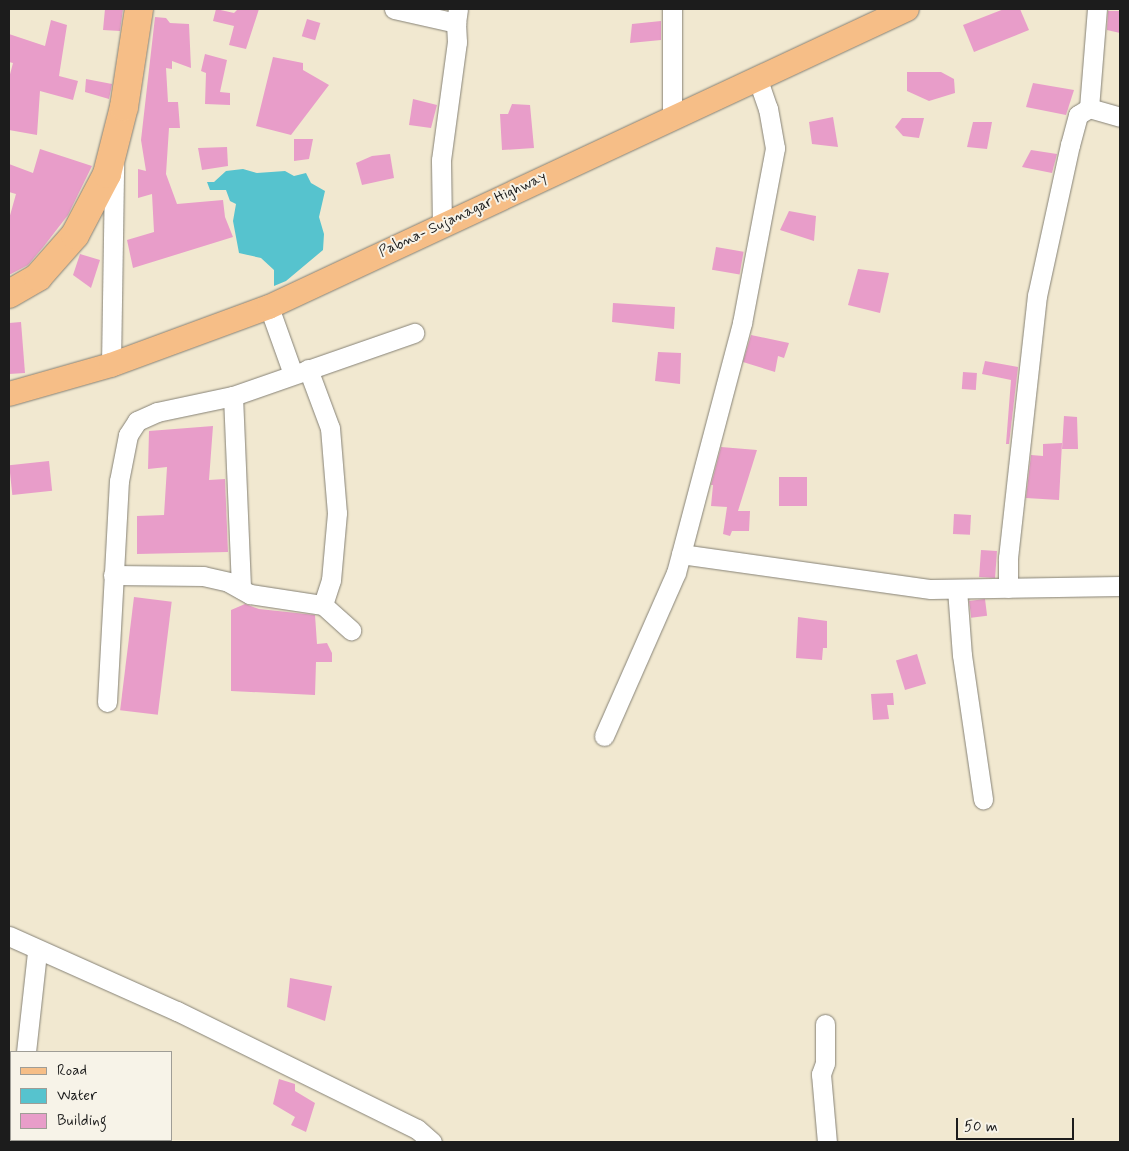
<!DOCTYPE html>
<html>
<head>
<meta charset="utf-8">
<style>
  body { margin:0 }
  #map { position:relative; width:1129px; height:1151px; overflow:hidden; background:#f1e8d0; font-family:Mynerve,sans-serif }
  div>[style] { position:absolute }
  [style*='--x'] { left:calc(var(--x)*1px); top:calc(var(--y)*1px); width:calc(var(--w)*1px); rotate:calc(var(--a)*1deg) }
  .water>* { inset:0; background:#56c3ce }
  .building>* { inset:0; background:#e89dc9; transform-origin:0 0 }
  .roads { filter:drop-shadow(0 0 1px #868276) drop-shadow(0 0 1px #868276) }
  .minor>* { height:19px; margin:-9.5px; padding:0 9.5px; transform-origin:9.5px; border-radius:9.5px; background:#fff }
  .major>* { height:24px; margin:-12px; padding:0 12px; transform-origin:12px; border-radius:12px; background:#f6be87 }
  .highway>* { height:28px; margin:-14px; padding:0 14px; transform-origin:14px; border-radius:14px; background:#f6be87 }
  span { translate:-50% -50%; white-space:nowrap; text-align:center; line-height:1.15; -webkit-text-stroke:4px #f7f3e8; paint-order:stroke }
  .street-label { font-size:15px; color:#1c1c1c }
  .frame { position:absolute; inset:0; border:10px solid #1c1c1c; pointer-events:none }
  .legend { position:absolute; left:10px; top:1051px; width:162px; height:90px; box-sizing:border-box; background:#f7f3e8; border:1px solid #9f9d96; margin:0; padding:6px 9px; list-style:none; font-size:15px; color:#1c1c1c }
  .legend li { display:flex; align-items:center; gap:10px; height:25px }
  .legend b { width:25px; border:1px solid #9f9d96 }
  .scale { position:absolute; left:956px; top:1118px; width:118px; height:22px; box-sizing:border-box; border:2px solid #1c1c1c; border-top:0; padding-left:6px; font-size:15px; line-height:18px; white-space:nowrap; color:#1c1c1c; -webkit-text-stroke:4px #f7f3e8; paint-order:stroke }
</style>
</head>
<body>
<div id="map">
  <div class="water">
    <div style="clip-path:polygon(243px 169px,257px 173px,285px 171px,294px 176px,306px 173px,311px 183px,325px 191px,319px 217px,324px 234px,323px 250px,286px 281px,274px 286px,274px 270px,261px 258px,239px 253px,233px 221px,236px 204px,230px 201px,226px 190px,210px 190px,207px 182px,214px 182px,226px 171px)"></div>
  </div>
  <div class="building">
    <div style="clip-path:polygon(105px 9px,123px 9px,120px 31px,103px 30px)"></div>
    <div style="clip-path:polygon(216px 9px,234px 13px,238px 9px,259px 9px,246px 49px,229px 45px,234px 26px,213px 21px)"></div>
    <div style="clip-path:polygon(1004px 9px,1020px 9px,1029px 30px,974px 52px,963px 25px)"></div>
    <div style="clip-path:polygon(1108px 11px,1120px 11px,1120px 33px,1107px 30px)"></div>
    <div style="clip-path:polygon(155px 17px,166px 18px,170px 23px,189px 24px,191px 68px,172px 61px,172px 69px,166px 68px,168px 102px,178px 102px,180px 128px,169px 128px,166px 174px,177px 204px,223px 200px,225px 217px,233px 237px,133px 268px,127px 240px,154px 232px,152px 194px,138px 198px,138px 169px,146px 171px,141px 140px)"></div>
    <div style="left:307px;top:19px;width:14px;height:18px;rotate:17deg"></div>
    <div style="clip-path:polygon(51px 20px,67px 25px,59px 76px,78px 81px,73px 100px,40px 91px,37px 135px,9px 130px,9px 78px,13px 63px,9px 62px,9px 34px,45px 46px)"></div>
    <div style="clip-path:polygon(661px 21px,661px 40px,630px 43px,632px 24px)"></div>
    <div style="clip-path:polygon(205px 54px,227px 60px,220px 92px,230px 93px,230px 105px,205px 104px,206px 73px,201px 71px)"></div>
    <div style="clip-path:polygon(273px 57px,303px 63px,303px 70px,329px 85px,291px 135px,256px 126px)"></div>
    <div style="clip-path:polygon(907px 72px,941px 72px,954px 79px,955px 93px,929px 101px,907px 91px)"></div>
    <div style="clip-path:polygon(86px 79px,112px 84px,109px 99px,85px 92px)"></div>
    <div style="clip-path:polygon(1033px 83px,1074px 90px,1066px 115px,1026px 107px)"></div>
    <div style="clip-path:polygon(413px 99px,437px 105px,431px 128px,409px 125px)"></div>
    <div style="clip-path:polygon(512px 104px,530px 105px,534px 148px,502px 150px,500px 114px,508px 114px)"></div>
    <div style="clip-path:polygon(833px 117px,838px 147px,812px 144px,809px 122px)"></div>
    <div style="clip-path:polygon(902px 118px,924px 118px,919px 138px,903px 136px,895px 127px)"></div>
    <div style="clip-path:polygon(973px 122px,992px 122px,987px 149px,967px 147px)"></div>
    <div style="clip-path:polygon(294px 139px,313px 139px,309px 159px,294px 161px)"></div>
    <div style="clip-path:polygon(227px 147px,228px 166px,202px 170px,198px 148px)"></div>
    <div style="clip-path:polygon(40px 149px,92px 166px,68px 215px,44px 246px,28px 265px,9px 275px,9px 219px,16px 194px,9px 192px,9px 164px,33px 173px)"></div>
    <div style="clip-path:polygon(1031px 150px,1057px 154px,1052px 173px,1022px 167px)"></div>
    <div style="clip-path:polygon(390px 154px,394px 178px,362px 185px,356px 163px,372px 156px)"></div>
    <div style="clip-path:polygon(789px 211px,816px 216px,814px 241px,780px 230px)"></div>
    <div style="left:716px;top:247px;width:28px;height:23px;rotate:10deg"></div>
    <div style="clip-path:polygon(80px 254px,100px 260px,91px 288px,73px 275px)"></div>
    <div style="clip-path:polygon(858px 269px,889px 273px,880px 313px,848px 305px)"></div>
    <div style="clip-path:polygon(613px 303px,675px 307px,674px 329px,612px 322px)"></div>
    <div style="clip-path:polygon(21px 322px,25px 373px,9px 374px,9px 323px)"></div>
    <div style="clip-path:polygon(751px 335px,789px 343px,784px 358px,778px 356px,775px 372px,743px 362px)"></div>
    <div style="clip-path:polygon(658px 352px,681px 353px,680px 384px,655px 381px)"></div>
    <div style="clip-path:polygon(985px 361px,1018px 367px,1009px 444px,1006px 444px,1011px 380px,982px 374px)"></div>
    <div style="left:963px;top:372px;width:14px;height:17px;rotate:4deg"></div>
    <div style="clip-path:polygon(1064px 416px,1077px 417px,1078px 449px,1062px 449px)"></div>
    <div style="clip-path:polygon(213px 426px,209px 480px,225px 479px,228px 552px,137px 554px,137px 516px,164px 515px,167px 467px,148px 469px,149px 431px)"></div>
    <div style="clip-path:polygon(1062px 443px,1059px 500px,1026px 498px,1031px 455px,1043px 456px,1043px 444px)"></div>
    <div style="clip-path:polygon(721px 447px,757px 450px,738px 511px,750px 511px,749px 531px,732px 531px,730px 536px,723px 534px,727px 507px,711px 506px,713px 485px,711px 485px)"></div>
    <div style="left:49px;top:461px;width:30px;height:40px;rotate:84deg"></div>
    <div style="left:779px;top:477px;width:28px;height:29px"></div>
    <div style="left:954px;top:514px;width:17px;height:20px;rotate:3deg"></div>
    <div style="left:981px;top:550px;width:16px;height:27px;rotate:4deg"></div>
    <div style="left:134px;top:597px;width:38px;height:114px;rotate:7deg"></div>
    <div style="left:985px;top:599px;width:17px;height:16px;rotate:83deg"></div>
    <div style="clip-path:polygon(245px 604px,259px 609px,315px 615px,317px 644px,327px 643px,332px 653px,332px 662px,316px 662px,315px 695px,231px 691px,231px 610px)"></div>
    <div style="clip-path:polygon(798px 617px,827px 621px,827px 648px,823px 648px,822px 660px,796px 658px)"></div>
    <div style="left:917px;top:654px;width:31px;height:22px;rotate:73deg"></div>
    <div style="clip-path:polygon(893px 693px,894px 705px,887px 705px,889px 719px,873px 720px,871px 694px)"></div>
    <div style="clip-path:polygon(290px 978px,332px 986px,325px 1021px,287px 1007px)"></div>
    <div style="clip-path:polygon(279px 1079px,295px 1084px,295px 1091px,315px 1103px,306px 1132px,291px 1125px,295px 1117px,273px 1104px)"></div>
  </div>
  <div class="roads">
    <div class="minor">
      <div style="--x:394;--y:9;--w:64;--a:12.7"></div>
      <div style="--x:456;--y:23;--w:14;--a:-82"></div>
      <div style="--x:1089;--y:108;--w:32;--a:16"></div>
      <div style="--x:672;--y:117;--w:108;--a:-90"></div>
      <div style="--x:442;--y:225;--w:65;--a:-90.9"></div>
      <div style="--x:441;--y:160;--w:119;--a:-82.3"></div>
      <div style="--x:457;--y:42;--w:19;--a:-93"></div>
      <div style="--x:269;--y:307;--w:71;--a:70.3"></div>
      <div style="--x:111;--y:365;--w:199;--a:-89.1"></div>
      <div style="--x:308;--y:369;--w:63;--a:69.6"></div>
      <div style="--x:330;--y:428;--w:85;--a:85.3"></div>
      <div style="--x:337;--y:513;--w:67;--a:95.1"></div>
      <div style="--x:331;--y:580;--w:26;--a:108"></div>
      <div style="--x:323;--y:605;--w:38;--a:42"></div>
      <div style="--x:233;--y:396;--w:193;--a:87.6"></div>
      <div style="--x:681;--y:554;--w:252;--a:8"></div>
      <div style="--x:931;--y:589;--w:189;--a:-0.9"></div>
      <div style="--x:113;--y:575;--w:90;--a:0.6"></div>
      <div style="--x:203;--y:576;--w:26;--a:13"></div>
      <div style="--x:228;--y:582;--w:25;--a:29"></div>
      <div style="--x:250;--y:594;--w:74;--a:8.6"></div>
      <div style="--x:1008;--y:588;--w:30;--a:-90"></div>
      <div style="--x:1008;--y:558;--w:264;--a:-83.7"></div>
      <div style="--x:1037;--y:296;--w:155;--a:-77.7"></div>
      <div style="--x:1070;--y:145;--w:31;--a:-75"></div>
      <div style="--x:1078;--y:115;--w:13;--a:-32"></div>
      <div style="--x:1089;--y:108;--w:99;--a:-85.4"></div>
      <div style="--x:957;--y:589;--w:66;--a:85.7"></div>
      <div style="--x:962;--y:655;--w:146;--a:81.7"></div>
      <div style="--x:107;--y:702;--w:221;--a:-86.9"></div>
      <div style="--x:119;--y:481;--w:47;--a:-78.9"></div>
      <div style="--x:128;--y:435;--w:17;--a:-57"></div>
      <div style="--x:137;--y:421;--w:22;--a:-24"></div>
      <div style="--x:157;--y:412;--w:78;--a:-11.9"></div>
      <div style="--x:233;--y:396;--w:192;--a:-19.2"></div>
      <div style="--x:604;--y:736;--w:178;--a:-66.2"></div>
      <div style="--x:676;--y:573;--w:259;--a:-75.2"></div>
      <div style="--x:742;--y:323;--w:178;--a:-79.3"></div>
      <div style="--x:775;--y:148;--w:40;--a:-100"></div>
      <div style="--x:768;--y:109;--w:34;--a:-109"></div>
      <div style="--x:9;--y:936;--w:184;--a:24.1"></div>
      <div style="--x:177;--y:1011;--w:267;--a:26.2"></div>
      <div style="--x:417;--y:1129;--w:20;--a:41"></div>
      <div style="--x:825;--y:1024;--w:39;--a:90"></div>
      <div style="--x:825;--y:1063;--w:12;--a:110"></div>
      <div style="--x:821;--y:1074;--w:68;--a:85"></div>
      <div style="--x:26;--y:1052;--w:101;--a:-83.7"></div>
      <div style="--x:23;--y:1142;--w:2;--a:-90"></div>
    </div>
    <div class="major">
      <div style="--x:9;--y:394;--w:106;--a:-15.9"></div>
      <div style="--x:111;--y:365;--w:168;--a:-20.2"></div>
      <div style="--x:269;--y:307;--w:704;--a:-25.04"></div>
    </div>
    <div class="highway">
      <div style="--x:9;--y:294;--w:34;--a:-30"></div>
      <div style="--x:38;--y:277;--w:56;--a:-48.6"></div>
      <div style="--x:75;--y:235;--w:69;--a:-62.3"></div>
      <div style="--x:107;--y:174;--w:69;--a:-75.8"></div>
      <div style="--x:124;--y:107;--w:99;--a:-81.3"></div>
    </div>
  </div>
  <div class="street-label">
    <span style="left:463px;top:215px;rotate:-25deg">Pabna- Sujanagar Highway</span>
  </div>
  <div class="frame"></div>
  <ul class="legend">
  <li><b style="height:6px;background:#f6be87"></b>Road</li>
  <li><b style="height:14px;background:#56c3ce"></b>Water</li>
  <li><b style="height:14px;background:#e89dc9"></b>Building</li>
  </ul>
  <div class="scale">50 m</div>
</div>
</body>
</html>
